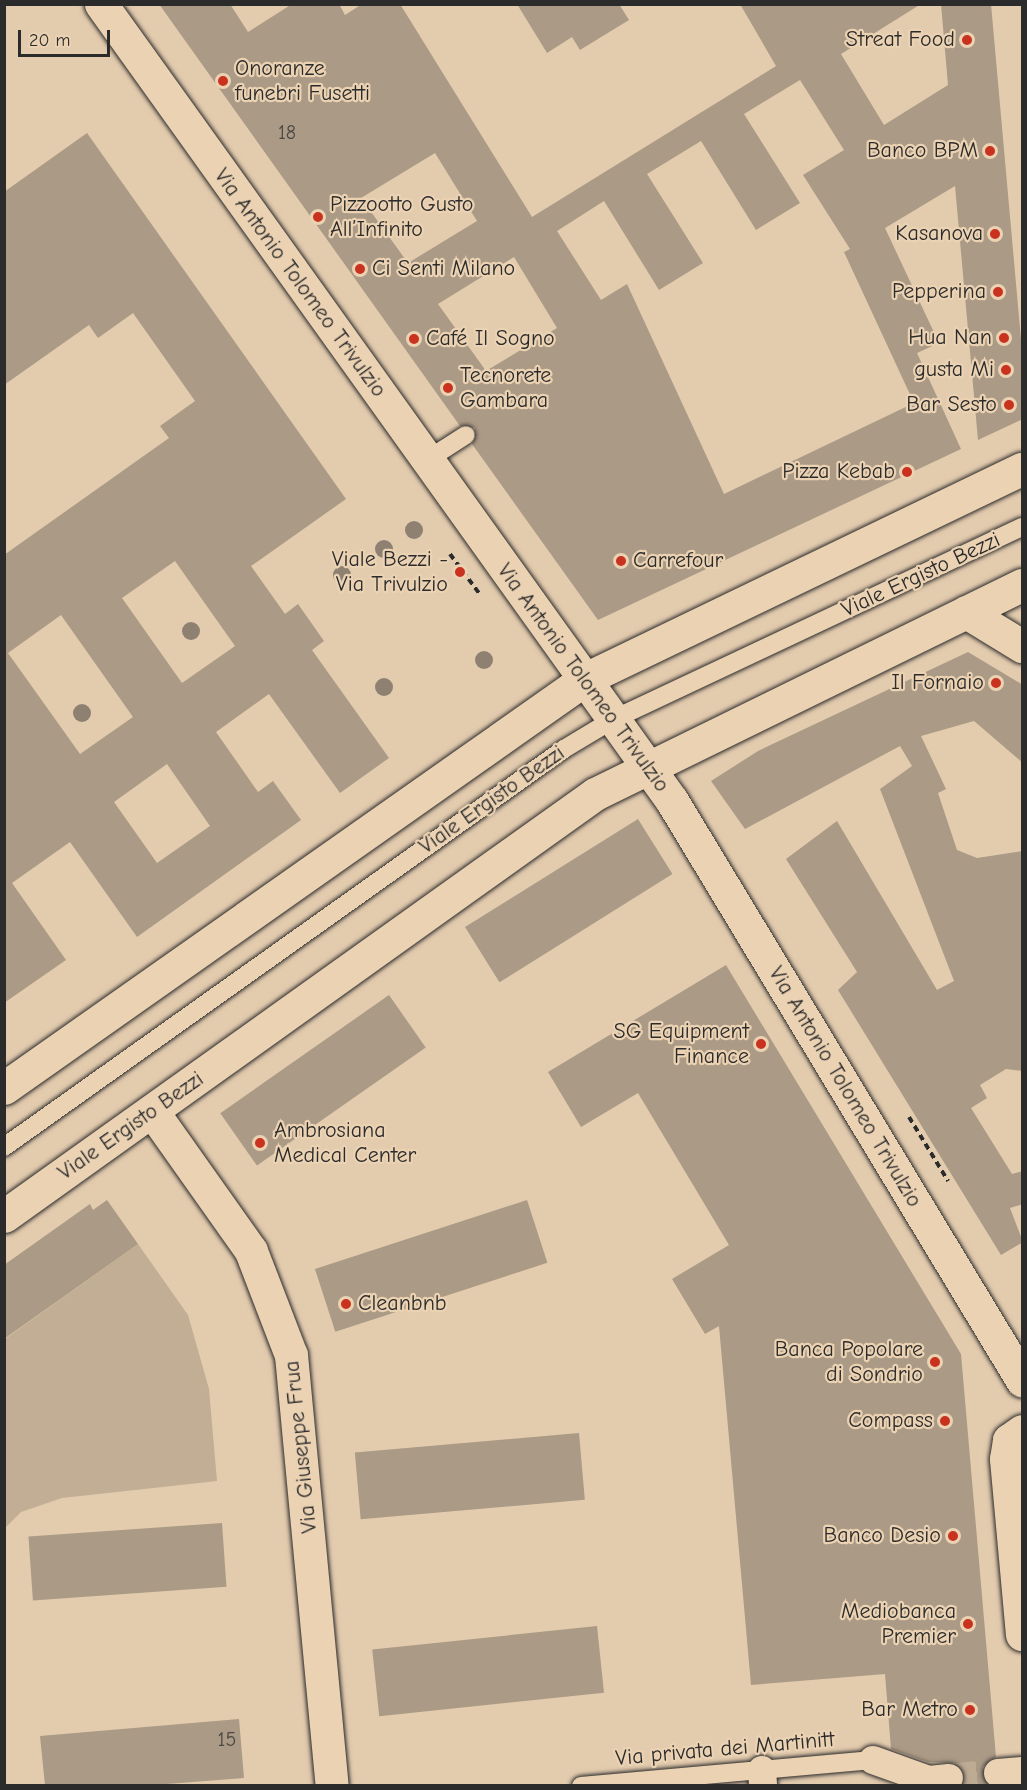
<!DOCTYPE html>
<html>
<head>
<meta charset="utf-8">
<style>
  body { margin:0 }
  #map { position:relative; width:1027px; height:1790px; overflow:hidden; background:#e3cbae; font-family:"Comic Neue",sans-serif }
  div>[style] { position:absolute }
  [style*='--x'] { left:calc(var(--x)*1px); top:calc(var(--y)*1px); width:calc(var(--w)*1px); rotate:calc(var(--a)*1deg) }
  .green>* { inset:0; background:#c1ae95 }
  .building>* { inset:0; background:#ab9a85; transform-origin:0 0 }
  .pedestrian-tunnel>* { height:28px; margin-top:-14px; transform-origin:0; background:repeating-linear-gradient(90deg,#beab94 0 28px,transparent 0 42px) }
  .path>* { height:4px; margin-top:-2px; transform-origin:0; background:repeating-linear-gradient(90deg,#2b2b2b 0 6px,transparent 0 10.5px) }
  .roads { filter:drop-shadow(0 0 2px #2b2b2b) drop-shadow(0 0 2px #2b2b2b) }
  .service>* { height:18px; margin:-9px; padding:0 9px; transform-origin:9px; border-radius:9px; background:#ebd2b3 }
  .pedestrian>* { height:28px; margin:-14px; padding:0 14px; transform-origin:14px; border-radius:14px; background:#ebd2b3 }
  .minor>* { height:33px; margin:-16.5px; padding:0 16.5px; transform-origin:16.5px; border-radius:16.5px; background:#ebd2b3 }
  .tertiary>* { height:33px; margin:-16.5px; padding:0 16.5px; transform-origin:16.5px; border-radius:16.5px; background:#ebd2b3 }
  .primary>* { height:33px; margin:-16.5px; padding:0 16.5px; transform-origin:16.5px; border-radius:16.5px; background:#ebd2b3 }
  .trees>* { width:18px; height:18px; margin:-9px; border-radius:50%; background:#8e8172 }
  .dots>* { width:16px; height:16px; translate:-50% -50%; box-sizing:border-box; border:3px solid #ebd2b3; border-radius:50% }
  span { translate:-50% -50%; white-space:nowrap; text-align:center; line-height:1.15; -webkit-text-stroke:4.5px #ebd2b3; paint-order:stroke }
  .number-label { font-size:20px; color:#4b4742 }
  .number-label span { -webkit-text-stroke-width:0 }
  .poi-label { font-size:22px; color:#2b2b2b }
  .right { translate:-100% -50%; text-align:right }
  .left { translate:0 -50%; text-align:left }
  .street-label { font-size:22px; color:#2b2b2b }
  .frame { position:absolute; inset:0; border:6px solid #2b2b2b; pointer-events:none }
  .scale { position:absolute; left:18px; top:30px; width:92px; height:27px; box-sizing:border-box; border:3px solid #2b2b2b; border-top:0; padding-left:8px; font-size:18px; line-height:21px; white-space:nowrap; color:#2b2b2b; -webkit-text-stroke:4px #ebd2b3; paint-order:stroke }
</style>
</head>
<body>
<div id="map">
  <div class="green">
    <div style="clip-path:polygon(138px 1244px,188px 1315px,209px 1389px,217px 1481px,62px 1498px,21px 1512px,5px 1528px,5px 1339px)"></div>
  </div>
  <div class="building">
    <div style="clip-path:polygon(evenodd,159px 4px,230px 4px,248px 32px,292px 4px,339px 4px,345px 15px,362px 4px,400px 4px,532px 217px,776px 66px,740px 4px,921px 4px,841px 54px,884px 125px,948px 85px,941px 4px,991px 4px,1023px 362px,1023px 419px,978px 440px,955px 186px,885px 228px,939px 343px,917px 353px,961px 449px,598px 620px,472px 444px,475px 428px,460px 426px,159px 4px,800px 80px,844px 150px,803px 175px,850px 249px,844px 252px,914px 403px,724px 494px,627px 284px,601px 300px,557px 231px,604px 201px,659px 290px,703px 263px,647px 174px,701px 141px,756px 230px,800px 203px,744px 114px,800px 80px,159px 4px,435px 153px,477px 221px,408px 263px,361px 198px,435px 153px,159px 4px,514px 257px,557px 328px,486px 371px,438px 304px,514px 257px)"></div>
    <div style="clip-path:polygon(517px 4px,619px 4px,629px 20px,580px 50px,572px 37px,547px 53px)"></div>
    <div style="clip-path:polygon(evenodd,87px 133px,346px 499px,251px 566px,285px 614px,298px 604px,324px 641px,312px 650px,389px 758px,340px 793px,269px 694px,216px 732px,258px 792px,273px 781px,301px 820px,137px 937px,70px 842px,12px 883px,66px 960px,4px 1003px,4px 555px,169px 438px,160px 426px,195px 401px,133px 313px,98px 338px,89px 325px,4px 385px,4px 192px,87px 133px,175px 561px,235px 646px,182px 683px,122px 598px,175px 561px,87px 133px,61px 615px,133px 717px,80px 754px,8px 653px,61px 615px,87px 133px,167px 764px,210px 826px,157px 863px,114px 802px,167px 764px)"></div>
    <div style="clip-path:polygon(968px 652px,1023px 685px,1023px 763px,974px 721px,921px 736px,946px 789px,938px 793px,957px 850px,977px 858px,1023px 851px,1023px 1071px,1006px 1069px,980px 1085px,987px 1098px,971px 1108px,1012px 1174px,1023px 1171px,1023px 1204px,1010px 1208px,1023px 1242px,1001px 1255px,838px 990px,857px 972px,786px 859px,837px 821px,937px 990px,954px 981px,880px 789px,912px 766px,900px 746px,745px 829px,711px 781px,758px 751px)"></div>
    <div style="left:638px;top:819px;width:65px;height:204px;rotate:58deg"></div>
    <div style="clip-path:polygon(726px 965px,961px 1354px,996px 1757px,983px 1767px,988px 1785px,964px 1785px,965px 1776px,955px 1763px,928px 1762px,891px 1749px,885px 1674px,751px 1685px,719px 1326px,705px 1334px,672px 1279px,729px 1245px,638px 1093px,581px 1127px,548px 1072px)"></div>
    <div style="left:389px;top:995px;width:64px;height:206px;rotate:55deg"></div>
    <div style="clip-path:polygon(107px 1200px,138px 1244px,4px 1339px,4px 1265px,90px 1204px,93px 1210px)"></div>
    <div style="left:527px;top:1200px;width:66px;height:223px;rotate:72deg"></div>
    <div style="left:579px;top:1433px;width:67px;height:225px;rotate:85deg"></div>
    <div style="left:222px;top:1523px;width:64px;height:194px;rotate:86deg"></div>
    <div style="left:597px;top:1626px;width:67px;height:226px;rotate:84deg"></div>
    <div style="clip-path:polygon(239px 1719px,244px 1778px,154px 1785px,45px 1785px,40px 1736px)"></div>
  </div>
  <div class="pedestrian-tunnel">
    <div style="--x:949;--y:1778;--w:49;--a:-5.8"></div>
  </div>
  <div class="path">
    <div style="--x:450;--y:554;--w:49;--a:53.4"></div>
    <div style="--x:909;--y:1117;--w:75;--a:58.6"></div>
  </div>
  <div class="roads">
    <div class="service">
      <div style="--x:427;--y:460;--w:46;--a:-32.7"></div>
      <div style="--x:4;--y:1147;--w:687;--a:-35.4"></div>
      <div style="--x:564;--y:749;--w:58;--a:-31"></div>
      <div style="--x:614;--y:719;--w:451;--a:-25.2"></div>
      <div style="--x:581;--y:1786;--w:293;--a:-5.1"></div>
    </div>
    <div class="pedestrian">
      <div style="--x:873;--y:1760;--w:59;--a:19.7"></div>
      <div style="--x:929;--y:1780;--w:20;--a:-6"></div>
      <div style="--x:762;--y:1770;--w:16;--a:86"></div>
      <div style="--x:998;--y:1773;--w:24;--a:-5"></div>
    </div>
    <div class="minor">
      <div style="--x:966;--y:612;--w:66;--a:31.3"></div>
      <div style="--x:152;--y:1111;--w:171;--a:54.7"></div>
      <div style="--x:251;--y:1251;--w:111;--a:69"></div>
      <div style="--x:291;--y:1355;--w:433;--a:84.6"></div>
      <div style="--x:1022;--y:1431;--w:16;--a:145"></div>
      <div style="--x:1009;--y:1440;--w:19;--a:99"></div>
      <div style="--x:1006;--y:1459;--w:176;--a:84.8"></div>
    </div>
    <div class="tertiary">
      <div style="--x:101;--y:4;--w:980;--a:54.38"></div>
      <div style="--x:672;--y:801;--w:677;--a:58.85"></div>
    </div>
    <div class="primary">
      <div style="--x:4;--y:1088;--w:711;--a:-35.14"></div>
      <div style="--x:585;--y:679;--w:485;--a:-25.7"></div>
      <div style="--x:4;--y:1216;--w:726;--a:-35.53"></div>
      <div style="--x:595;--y:794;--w:475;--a:-26.1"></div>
    </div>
  </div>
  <div class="trees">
    <div style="left:414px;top:530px"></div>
    <div style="left:384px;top:549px"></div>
    <div style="left:342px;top:575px"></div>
    <div style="left:191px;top:631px"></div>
    <div style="left:484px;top:660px"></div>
    <div style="left:384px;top:687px"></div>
    <div style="left:82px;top:713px"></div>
  </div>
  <div class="dots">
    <div style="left:967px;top:40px;background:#c8321e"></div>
    <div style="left:223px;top:81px;background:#c8321e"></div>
    <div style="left:990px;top:151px;background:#c8321e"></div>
    <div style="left:318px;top:217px;background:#c8321e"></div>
    <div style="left:995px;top:234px;background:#c8321e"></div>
    <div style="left:360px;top:269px;background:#c8321e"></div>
    <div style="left:998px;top:292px;background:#c8321e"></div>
    <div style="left:1004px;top:338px;background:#c8321e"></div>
    <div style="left:414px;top:339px;background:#c8321e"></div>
    <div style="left:1006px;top:370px;background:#c8321e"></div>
    <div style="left:448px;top:388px;background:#c8321e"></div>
    <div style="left:1009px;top:405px;background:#c8321e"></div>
    <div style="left:907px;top:472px;background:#c8321e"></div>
    <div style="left:621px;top:561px;background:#c8321e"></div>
    <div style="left:460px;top:572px;background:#c8321e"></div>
    <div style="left:996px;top:683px;background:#c8321e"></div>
    <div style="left:761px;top:1044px;background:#c8321e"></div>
    <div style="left:260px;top:1143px;background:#c8321e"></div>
    <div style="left:346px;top:1304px;background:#c8321e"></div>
    <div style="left:935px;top:1362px;background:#c8321e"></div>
    <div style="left:945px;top:1421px;background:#c8321e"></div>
    <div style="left:953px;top:1536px;background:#c8321e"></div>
    <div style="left:968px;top:1624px;background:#c8321e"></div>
    <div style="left:970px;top:1710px;background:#c8321e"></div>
  </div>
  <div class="number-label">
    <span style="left:287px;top:132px">18</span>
    <span style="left:227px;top:1739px">15</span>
  </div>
  <div class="poi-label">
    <span class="right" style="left:955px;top:40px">Streat Food</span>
    <span class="left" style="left:235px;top:81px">Onoranze<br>funebri Fusetti</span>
    <span class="right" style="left:978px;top:151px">Banco BPM</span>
    <span class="left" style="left:330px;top:217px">Pizzootto Gusto<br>All’Infinito</span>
    <span class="right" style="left:983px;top:234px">Kasanova</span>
    <span class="left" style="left:372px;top:269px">Ci Senti Milano</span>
    <span class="right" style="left:986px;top:292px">Pepperina</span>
    <span class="right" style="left:992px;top:338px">Hua Nan</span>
    <span class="left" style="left:426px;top:339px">Café Il Sogno</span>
    <span class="right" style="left:994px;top:370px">gusta Mi</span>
    <span class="left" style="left:460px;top:388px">Tecnorete<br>Gambara</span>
    <span class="right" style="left:997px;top:405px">Bar Sesto</span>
    <span class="right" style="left:895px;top:472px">Pizza Kebab</span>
    <span class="right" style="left:448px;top:572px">Viale Bezzi -<br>Via Trivulzio</span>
    <span class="left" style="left:633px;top:561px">Carrefour</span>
    <span class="right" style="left:984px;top:683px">Il Fornaio</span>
    <span class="right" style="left:749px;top:1044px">SG Equipment<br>Finance</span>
    <span class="left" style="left:274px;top:1143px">Ambrosiana<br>Medical Center</span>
    <span class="left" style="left:358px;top:1304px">Cleanbnb</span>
    <span class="right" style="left:923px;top:1362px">Banca Popolare<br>di Sondrio</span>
    <span class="right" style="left:933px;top:1421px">Compass</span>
    <span class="right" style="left:941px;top:1536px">Banco Desio</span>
    <span class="right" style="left:956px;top:1624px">Mediobanca<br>Premier</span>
    <span class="right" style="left:958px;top:1710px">Bar Metro</span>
  </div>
  <div class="street-label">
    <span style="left:300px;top:283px;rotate:54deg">Via Antonio Tolomeo Trivulzio</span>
    <span style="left:921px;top:575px;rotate:-25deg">Viale Ergisto Bezzi</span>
    <span style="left:583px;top:678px;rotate:54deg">Via Antonio Tolomeo Trivulzio</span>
    <span style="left:492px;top:800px;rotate:-35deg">Viale Ergisto Bezzi</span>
    <span style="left:845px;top:1087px;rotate:59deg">Via Antonio Tolomeo Trivulzio</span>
    <span style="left:131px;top:1126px;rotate:-35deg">Viale Ergisto Bezzi</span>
    <span style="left:301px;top:1447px;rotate:-96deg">Via Giuseppe Frua</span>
    <span style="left:725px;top:1749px;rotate:-5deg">Via privata dei Martinitt</span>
  </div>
  <div class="frame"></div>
  <div class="scale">20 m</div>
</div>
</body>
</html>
